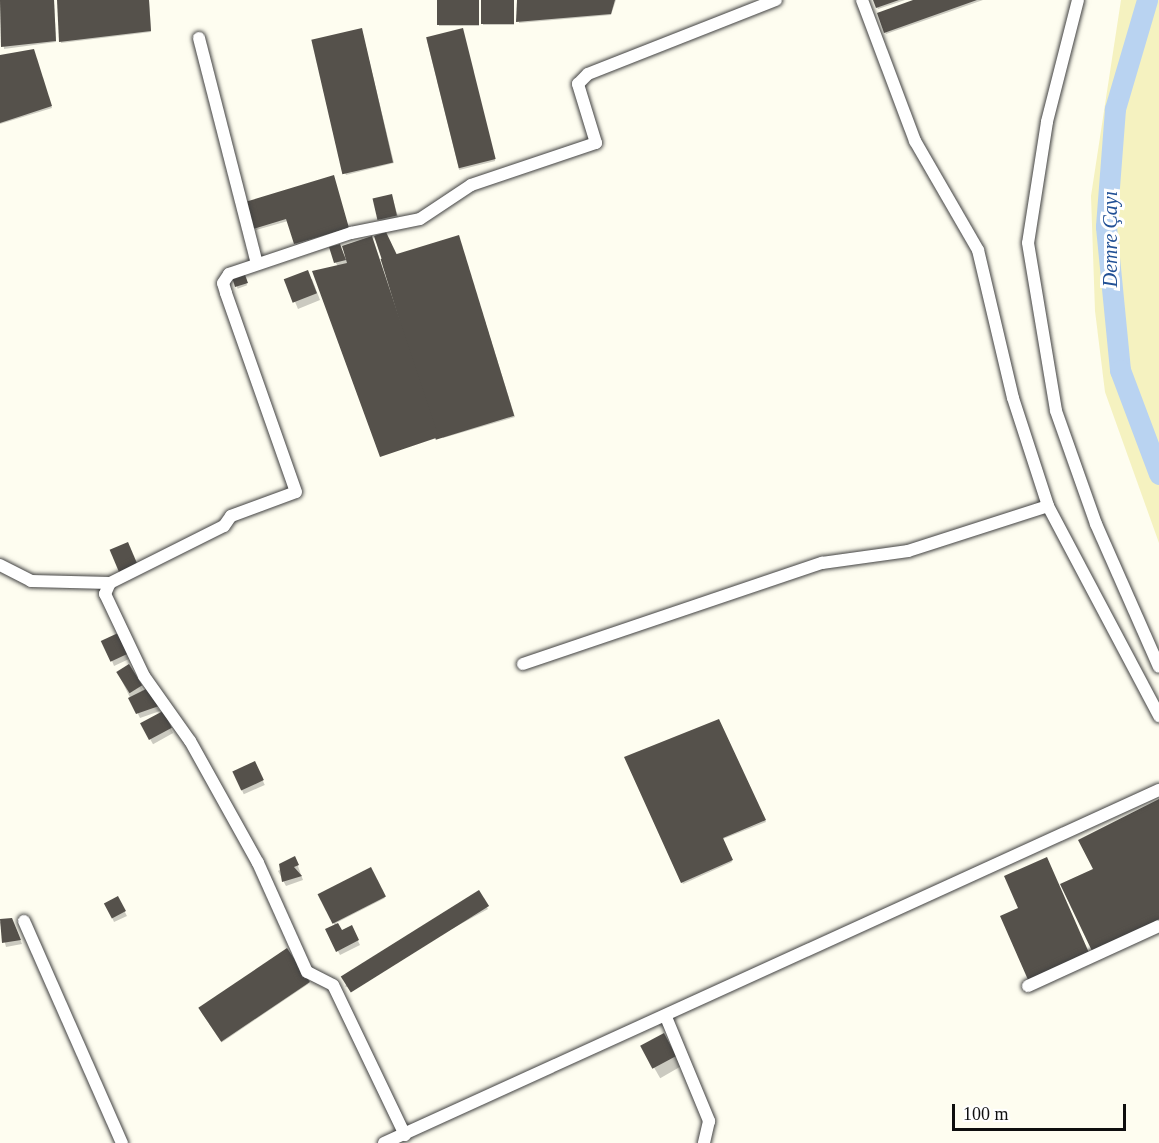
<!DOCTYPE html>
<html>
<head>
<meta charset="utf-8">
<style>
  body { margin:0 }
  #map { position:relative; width:1159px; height:1143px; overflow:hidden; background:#fefdf0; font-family:"Times New Roman",serif }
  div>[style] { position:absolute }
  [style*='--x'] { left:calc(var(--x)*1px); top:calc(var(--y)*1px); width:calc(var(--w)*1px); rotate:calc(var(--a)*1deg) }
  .sand>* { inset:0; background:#f5f2c0 }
  .shadow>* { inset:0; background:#0003; transform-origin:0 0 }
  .river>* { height:21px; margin:-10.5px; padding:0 10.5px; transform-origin:10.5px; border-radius:10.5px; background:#b9d3f1 }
  .building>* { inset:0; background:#55514b; transform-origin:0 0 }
  .roads { filter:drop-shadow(0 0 2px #414141) drop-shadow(0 0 2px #414141) }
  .minor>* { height:12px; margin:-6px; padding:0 6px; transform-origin:6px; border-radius:6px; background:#fff }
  span { translate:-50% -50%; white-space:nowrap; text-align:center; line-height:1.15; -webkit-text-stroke:6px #fff; paint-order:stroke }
  .water-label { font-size:20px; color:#215095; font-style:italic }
  .scale { position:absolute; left:952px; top:1104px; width:174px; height:27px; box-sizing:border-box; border:3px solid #0e0e0e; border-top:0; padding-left:8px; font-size:18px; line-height:21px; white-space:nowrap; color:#0e0e0e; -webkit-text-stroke:4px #fff; paint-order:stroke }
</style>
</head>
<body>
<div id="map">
  <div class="sand">
    <div style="clip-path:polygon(1121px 0,1159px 0,1159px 543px,1105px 392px,1095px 311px,1091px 196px)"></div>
  </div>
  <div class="shadow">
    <div style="clip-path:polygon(0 0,54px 0,56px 42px,4px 49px)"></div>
    <div style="clip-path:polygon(59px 0,149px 0,151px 32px,61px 43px)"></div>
    <div style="left:439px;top:0;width:40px;height:26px"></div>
    <div style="left:483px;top:0;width:31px;height:25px"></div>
    <div style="clip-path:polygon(518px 0,616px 0,611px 15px,519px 23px)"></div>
    <div style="clip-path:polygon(874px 0,905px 0,878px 9px)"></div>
    <div style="clip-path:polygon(917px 0,983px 0,886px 34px,879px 14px)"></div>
    <div style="clip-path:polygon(362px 31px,394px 163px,346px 175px,345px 173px)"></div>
    <div style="left:463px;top:32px;width:133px;height:37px;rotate:76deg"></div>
    <div style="clip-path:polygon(34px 53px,52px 108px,0 124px,0 57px)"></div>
    <div style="clip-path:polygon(392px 196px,399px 220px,382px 224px,380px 219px)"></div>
    <div style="clip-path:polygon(247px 203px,349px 229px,296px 245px,288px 221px,256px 230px)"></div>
    <div style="clip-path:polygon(388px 238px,397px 258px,459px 239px,515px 417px,443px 438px,383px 259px)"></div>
    <div style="clip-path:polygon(331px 248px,347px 257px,437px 436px,336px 263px)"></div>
    <div style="left:243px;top:274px;width:12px;height:10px;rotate:70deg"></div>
    <div style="clip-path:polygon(312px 279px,320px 300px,298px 309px,286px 280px)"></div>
    <div style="clip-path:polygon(120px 639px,129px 659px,114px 666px,112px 661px)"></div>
    <div style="clip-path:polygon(129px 666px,144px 692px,160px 711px,140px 718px,118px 673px)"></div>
    <div style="left:162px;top:713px;width:23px;height:23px;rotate:61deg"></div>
    <div style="clip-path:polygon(719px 721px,766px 822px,723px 839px,732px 862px,683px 884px,626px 758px)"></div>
    <div style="left:255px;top:763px;width:24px;height:23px;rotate:66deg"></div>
    <div style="clip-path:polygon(295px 858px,303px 880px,286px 886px,278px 871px)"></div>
    <div style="clip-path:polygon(370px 869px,385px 898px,336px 923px,341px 932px,351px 927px,360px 945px,340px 955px,327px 930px,335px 926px,319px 895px)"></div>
    <div style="clip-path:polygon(478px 892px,488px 909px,346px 987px,345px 986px)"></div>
    <div style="clip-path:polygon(120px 903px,127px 916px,114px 922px,106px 904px)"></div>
    <div style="clip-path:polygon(12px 920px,22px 944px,6px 947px,0 922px)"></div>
    <div style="left:288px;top:953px;width:37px;height:105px;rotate:56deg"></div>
    <div style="left:663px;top:1035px;width:36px;height:24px;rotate:60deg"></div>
  </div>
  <div class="river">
    <div style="--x:1147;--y:0;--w:114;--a:106.4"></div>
    <div style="--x:1115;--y:109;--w:118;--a:94.4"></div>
    <div style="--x:1106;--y:227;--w:144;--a:84.4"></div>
    <div style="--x:1120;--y:370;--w:111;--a:69.4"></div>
  </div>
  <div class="building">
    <div style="clip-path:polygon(0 0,54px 0,56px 41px,1px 47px)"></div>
    <div style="clip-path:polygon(57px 0,149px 0,151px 31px,59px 42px)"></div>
    <div style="left:437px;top:0;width:42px;height:25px"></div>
    <div style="left:481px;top:0;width:33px;height:24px"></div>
    <div style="clip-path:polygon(517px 0,615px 0,611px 14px,516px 22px)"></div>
    <div style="clip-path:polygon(873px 0,899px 0,876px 8px)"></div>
    <div style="clip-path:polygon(913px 0,977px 0,884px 33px,877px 13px)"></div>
    <div style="left:362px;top:28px;width:138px;height:52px;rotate:77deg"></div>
    <div style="left:463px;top:28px;width:135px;height:38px;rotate:76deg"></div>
    <div style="clip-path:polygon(34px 49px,52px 106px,0 123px,0 55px)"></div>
    <div style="clip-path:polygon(334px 175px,349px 228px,294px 244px,286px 219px,253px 229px,245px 202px)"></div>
    <div style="left:392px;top:194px;width:22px;height:20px;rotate:77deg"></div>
    <div style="clip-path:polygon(386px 232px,397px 255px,382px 260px,374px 236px)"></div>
    <div style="left:459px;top:235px;width:189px;height:82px;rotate:73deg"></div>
    <div style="clip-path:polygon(372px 236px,439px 437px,380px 457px,312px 271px,347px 263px,342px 246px)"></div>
    <div style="clip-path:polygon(340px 244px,346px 260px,334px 263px,329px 247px)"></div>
    <div style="left:308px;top:270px;width:25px;height:26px;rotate:69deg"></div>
    <div style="clip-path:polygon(244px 272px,248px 283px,235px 287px,232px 277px)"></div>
    <div style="left:128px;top:542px;width:26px;height:20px;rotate:67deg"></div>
    <div style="left:118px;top:633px;width:23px;height:19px;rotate:65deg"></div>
    <div style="left:129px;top:664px;width:25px;height:15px;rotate:58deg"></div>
    <div style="clip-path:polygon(146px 689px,159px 706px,136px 714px,128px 698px)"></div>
    <div style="left:163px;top:711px;width:19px;height:26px;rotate:62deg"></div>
    <div style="clip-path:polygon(719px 719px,766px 820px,723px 838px,733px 860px,681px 883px,624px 757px)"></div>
    <div style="left:255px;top:761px;width:21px;height:25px;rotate:65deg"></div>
    <div style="clip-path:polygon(1159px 799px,1159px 921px,1092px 951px,1060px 884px,1093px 869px,1078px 840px)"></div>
    <div style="clip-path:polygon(295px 856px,299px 865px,294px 867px,302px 876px,282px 882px,279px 864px)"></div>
    <div style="clip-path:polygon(1047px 857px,1090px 955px,1029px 982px,1000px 916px,1018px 908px,1004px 876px)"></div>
    <div style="left:371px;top:867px;width:33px;height:60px;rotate:63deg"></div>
    <div style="left:479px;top:890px;width:19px;height:163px;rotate:58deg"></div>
    <div style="left:118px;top:896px;width:17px;height:16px;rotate:62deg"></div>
    <div style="clip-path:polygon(12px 918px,21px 940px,2px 943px,0 919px)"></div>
    <div style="clip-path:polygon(338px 923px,342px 930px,352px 925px,359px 940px,336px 952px,325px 929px)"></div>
    <div style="left:287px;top:948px;width:41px;height:107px;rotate:56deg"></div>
    <div style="left:664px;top:1033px;width:26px;height:27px;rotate:62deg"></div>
  </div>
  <div class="roads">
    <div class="minor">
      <div style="--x:862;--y:0;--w:151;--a:69.4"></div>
      <div style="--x:915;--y:141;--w:126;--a:60"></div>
      <div style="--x:978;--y:250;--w:152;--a:76.7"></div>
      <div style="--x:1013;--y:398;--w:114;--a:72"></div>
      <div style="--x:1048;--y:506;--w:238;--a:62.1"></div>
      <div style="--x:1078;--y:0;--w:126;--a:104.3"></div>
      <div style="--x:1047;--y:122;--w:122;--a:98.9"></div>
      <div style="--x:1028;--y:243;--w:170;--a:80.5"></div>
      <div style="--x:1056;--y:411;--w:120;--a:70.5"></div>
      <div style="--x:1096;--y:524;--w:156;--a:66.2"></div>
      <div style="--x:199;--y:38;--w:233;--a:75.6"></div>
      <div style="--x:0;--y:565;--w:35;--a:27"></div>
      <div style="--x:31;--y:581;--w:79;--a:1.5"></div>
      <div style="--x:523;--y:664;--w:316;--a:-18.7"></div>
      <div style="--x:822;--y:563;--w:87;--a:-7.9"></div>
      <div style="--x:908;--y:551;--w:147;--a:-17.8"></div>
      <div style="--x:24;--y:921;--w:243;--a:66.2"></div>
      <div style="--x:1028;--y:986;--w:144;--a:-24.6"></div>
      <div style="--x:666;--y:1017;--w:113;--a:67.5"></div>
      <div style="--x:709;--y:1121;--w:23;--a:103"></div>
      <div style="--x:405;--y:1135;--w:166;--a:-115.6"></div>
      <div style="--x:333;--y:985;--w:29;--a:-153"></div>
      <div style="--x:307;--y:972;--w:120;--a:-114.2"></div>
      <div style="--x:258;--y:863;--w:140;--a:-119.1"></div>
      <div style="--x:190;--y:741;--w:80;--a:-125.3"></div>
      <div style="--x:144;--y:676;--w:91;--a:-115.4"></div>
      <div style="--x:105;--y:594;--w:12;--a:-66"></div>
      <div style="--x:110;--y:583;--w:127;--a:-26.6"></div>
      <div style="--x:224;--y:526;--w:12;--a:-55"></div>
      <div style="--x:231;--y:516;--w:69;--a:-20.3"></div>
      <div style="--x:296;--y:492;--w:211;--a:-109.4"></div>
      <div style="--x:226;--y:293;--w:10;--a:-107"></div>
      <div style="--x:223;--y:283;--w:11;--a:-56"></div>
      <div style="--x:229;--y:274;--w:129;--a:-18.6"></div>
      <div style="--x:351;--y:233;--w:70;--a:-11.5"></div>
      <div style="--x:420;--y:219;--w:61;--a:-33.7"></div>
      <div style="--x:471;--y:185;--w:132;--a:-18.6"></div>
      <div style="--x:596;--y:143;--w:62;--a:-107"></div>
      <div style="--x:578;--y:84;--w:14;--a:-45"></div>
      <div style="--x:588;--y:74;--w:202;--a:-21.5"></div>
      <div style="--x:384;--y:1143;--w:852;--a:-24.49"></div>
    </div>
  </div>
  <div class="water-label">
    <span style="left:1110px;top:239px;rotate:-90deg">Demre Çayı</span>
  </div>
  <div class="scale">100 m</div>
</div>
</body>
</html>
